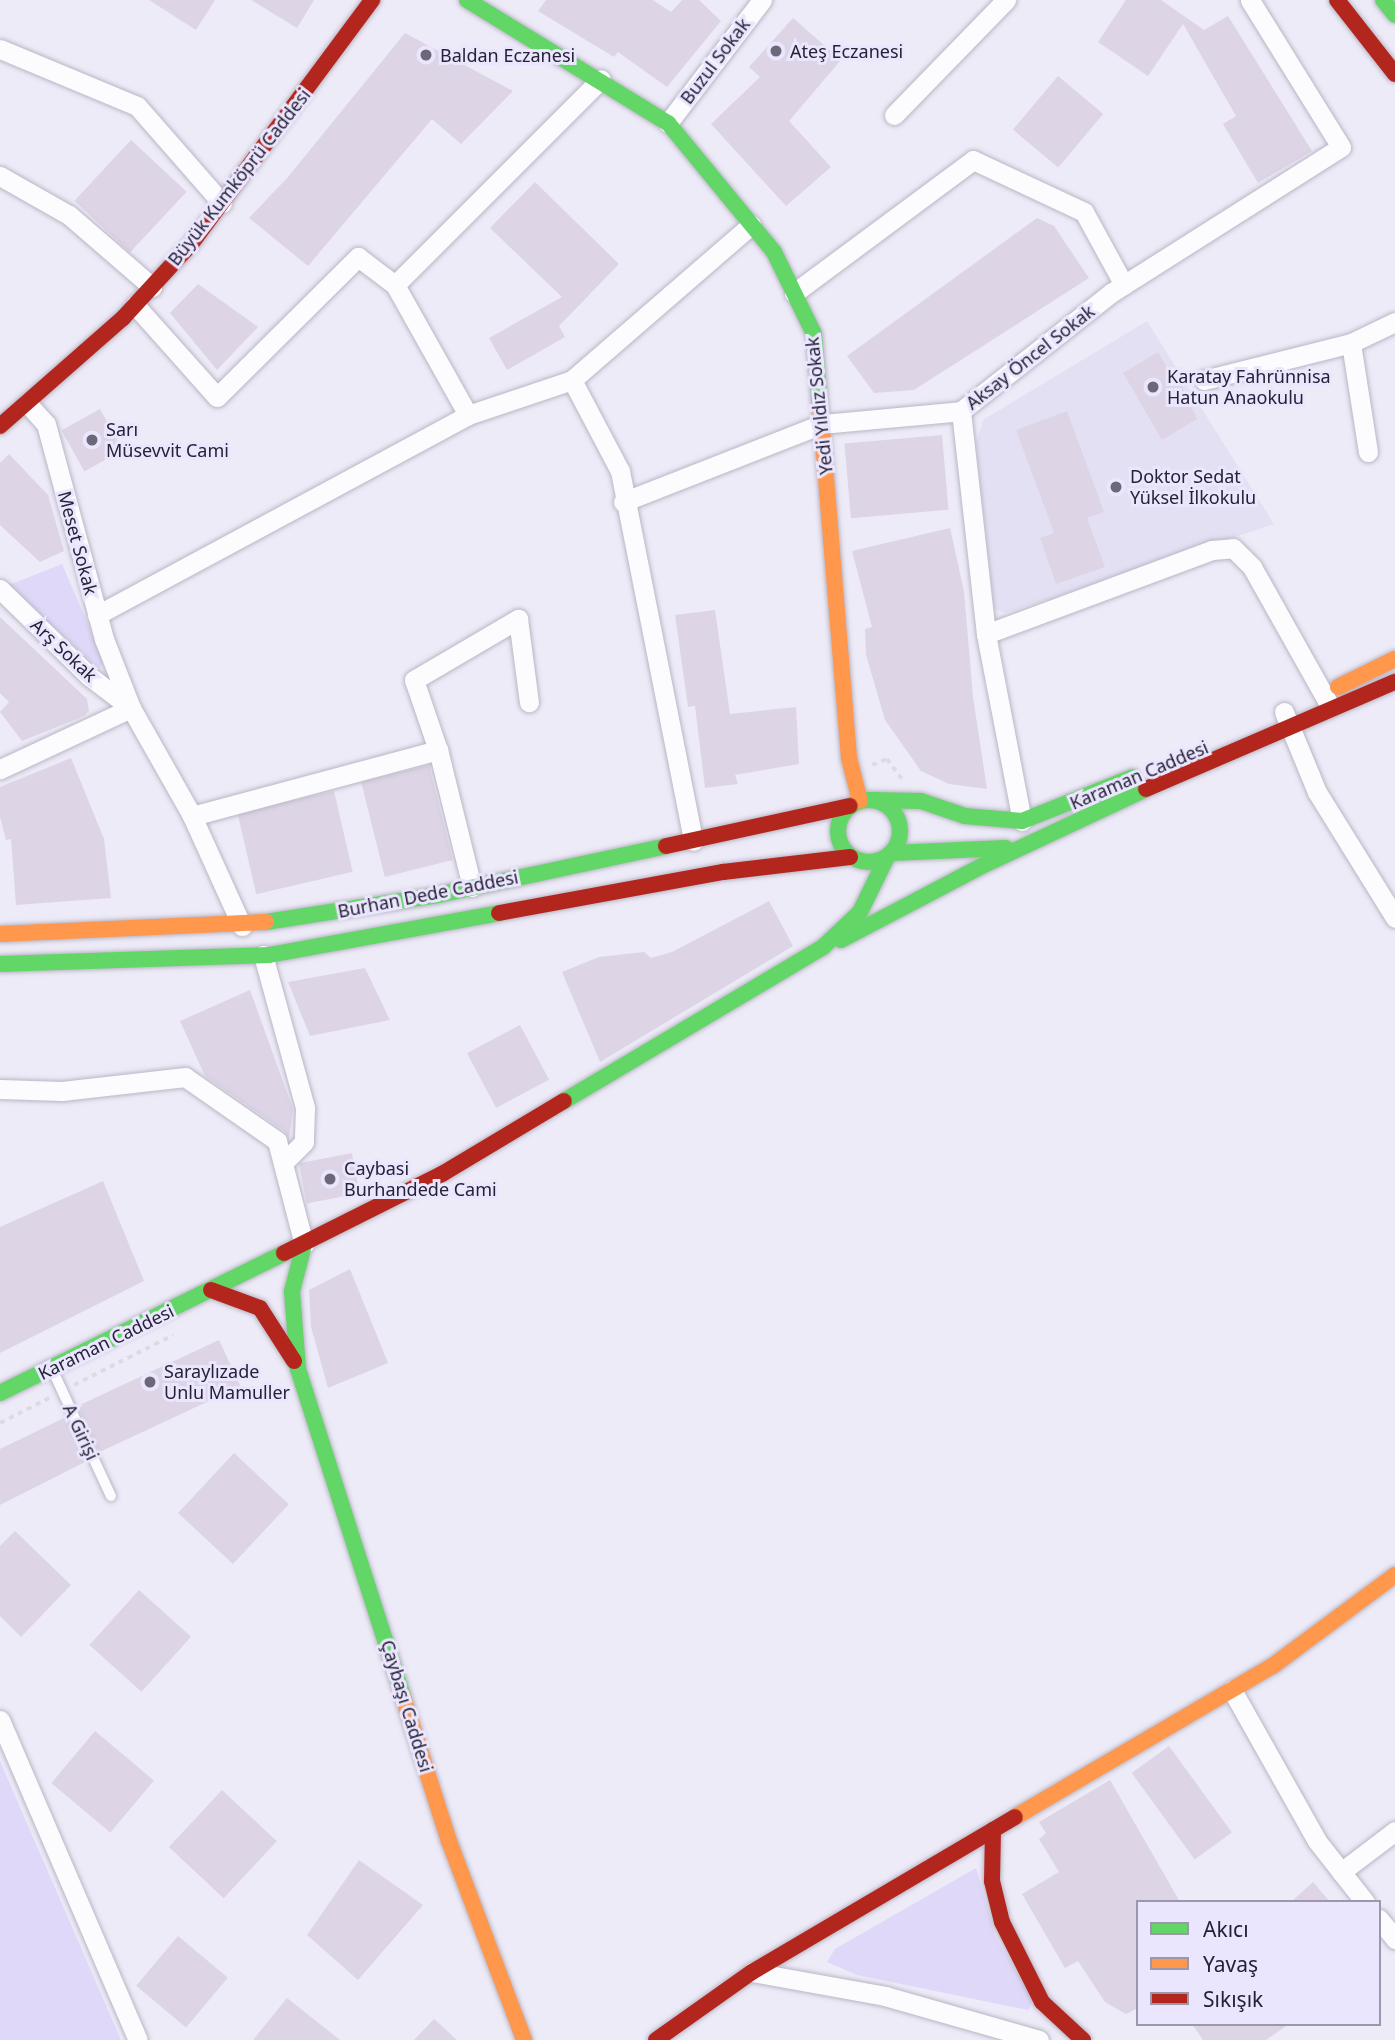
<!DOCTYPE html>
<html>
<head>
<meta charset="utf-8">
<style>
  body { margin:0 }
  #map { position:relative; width:1395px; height:2040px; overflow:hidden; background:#eeebf8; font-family:"Noto Sans",sans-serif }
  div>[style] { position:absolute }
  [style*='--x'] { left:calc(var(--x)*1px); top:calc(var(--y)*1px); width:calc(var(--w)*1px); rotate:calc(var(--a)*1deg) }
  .built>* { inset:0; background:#e4e0f4 }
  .green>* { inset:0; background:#dfd8f8 }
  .building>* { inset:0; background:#ddd4e6; transform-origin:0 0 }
  .path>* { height:3.5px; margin-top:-1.75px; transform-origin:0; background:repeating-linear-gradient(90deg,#dcdce0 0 5px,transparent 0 10px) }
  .roads { filter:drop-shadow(0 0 2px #b9b6c5) drop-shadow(0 0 2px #b9b6c5) }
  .lane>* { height:10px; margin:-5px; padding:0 5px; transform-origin:5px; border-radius:5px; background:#fcfcfe }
  .street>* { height:19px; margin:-9.5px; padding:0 9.5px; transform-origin:9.5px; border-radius:9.5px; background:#fcfcfe }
  .fast>* { height:16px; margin:-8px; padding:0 8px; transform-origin:8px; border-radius:8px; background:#63d668 }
  .fast>.ring { margin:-8px; padding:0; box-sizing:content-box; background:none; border:16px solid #63d668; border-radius:50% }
  .slow>* { height:16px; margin:-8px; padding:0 8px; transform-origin:8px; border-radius:8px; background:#ff974d }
  .jam>* { height:16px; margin:-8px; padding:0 8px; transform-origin:8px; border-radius:8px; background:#b3261e }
  .dots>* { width:19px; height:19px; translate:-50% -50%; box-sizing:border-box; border:4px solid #eae6fd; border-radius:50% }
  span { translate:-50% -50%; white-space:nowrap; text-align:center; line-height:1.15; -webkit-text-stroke:6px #eae6fd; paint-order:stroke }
  .poi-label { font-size:18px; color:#262136 }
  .left { translate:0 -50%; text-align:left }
  .street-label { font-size:18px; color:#262136 }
  .legend { position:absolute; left:1136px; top:1900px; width:245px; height:126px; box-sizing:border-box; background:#eae6fd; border:2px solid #9c97ad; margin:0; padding:9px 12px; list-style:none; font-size:21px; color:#262136 }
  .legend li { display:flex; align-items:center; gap:14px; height:35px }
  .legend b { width:35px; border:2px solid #9c97ad }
</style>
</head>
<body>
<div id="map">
  <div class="built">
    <div style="clip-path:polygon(1147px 321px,1274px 524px,1006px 613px,994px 609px,976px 444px,983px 420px)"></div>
  </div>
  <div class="green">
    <div style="clip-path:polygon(62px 564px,104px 661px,99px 669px,9px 585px)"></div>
    <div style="clip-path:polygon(0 1761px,121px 2040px,0 2040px)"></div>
    <div style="clip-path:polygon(976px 1868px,995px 1935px,1033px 2001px,1028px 2010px,857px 1975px,827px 1962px,835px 1949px)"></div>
  </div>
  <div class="building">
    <div style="clip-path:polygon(149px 0,215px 0,196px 30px)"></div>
    <div style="clip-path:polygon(251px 0,314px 0,297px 28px)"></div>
    <div style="clip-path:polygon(546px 0,653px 0,671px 12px,682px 0,699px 0,721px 21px,667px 87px,618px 52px,614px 57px,538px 11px)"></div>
    <div style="clip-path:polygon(1126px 0,1161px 0,1204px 30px,1228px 16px,1312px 151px,1258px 183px,1223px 124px,1236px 116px,1183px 24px,1148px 76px,1098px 42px)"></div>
    <div style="clip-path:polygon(793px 18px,841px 60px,789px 121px,831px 167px,786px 206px,711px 124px,760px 77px,749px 67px)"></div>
    <div style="clip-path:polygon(405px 33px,513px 91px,461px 144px,432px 119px,308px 266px,249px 218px,288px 177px)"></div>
    <div style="left:1058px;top:76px;width:59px;height:70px;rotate:40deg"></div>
    <div style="left:131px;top:140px;width:76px;height:83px;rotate:43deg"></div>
    <div style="clip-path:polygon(535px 182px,619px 264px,559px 326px,565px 337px,507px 370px,489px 338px,562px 297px,490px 228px)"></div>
    <div style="clip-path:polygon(1037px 218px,1054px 226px,1089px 278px,914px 390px,874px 393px,847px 356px)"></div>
    <div style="clip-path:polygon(198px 284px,258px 327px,217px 370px,170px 313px)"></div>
    <div style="clip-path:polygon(1158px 352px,1169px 371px,1174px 368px,1197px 419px,1162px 440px,1123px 373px)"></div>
    <div style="left:100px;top:409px;width:47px;height:44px;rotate:61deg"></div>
    <div style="clip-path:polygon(1067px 411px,1104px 512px,1087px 518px,1105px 567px,1056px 584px,1040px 538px,1054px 533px,1016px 430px)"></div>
    <div style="left:942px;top:435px;width:75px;height:98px;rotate:85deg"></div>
    <div style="clip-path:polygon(9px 454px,48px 495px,64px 551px,40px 562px,0 525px,0 463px)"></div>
    <div style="clip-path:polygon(950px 528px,964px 591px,973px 697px,987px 789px,949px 784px,921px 771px,885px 720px,866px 655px,865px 629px,872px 627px,852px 551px)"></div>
    <div style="clip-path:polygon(715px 610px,730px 714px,796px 707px,799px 764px,735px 775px,738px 784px,705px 788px,695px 706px,688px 707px,675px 615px)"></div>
    <div style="clip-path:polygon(0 617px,87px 699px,89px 711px,84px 716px,22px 741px,0 712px,9px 702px,0 693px)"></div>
    <div style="clip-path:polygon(71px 758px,104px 839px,111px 898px,16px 905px,11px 839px,6px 840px,0 817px,0 787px)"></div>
    <div style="left:429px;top:765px;width:98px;height:70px;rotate:76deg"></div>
    <div style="left:334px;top:791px;width:83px;height:99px;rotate:77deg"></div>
    <div style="clip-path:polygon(769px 901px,793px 946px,600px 1062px,562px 972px,599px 957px,644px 952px,651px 958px,672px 952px)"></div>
    <div style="clip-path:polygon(365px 968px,390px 1020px,310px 1036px,288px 982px)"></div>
    <div style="clip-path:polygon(250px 990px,293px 1109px,289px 1139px,284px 1131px,205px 1076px,180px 1021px)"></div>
    <div style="left:520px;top:1025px;width:62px;height:60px;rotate:62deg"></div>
    <div style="left:352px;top:1153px;width:41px;height:54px;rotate:79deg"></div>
    <div style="clip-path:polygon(103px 1181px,144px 1281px,0 1353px,0 1227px)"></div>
    <div style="clip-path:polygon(350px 1269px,388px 1363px,328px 1388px,311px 1327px,309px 1290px)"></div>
    <div style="left:219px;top:1340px;width:51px;height:156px;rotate:65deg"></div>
    <div style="clip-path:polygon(66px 1417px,87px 1461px,0 1505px,0 1449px)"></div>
    <div style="left:234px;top:1453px;width:75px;height:82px;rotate:43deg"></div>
    <div style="clip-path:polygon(15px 1531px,71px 1585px,21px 1637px,0 1616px,0 1546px)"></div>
    <div style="left:139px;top:1590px;width:70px;height:74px;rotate:42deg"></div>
    <div style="left:95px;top:1731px;width:77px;height:68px;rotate:40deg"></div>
    <div style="left:1169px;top:1746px;width:107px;height:46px;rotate:54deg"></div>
    <div style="clip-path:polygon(1110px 1780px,1180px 1902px,1138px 1902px,1138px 2008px,1126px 2014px,1105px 2002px,1078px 1961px,1065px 1968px,1022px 1894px,1059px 1872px,1039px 1839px,1046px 1833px,1039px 1822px)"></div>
    <div style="left:222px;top:1790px;width:75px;height:78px;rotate:43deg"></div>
    <div style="clip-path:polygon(359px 1860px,423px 1905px,358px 1980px,307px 1935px)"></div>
    <div style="clip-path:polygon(1313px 1882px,1330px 1902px,1291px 1902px)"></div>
    <div style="left:178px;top:1936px;width:65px;height:65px;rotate:40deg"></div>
    <div style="clip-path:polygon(287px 1998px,340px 2040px,253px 2040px)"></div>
    <div style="clip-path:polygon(434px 2019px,457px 2040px,414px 2040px)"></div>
    <div style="clip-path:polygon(1192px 2024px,1289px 2024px,1266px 2040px,1203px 2040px)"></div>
  </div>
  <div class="path">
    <div style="--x:872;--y:765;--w:16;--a:-22"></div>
    <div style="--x:887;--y:759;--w:25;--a:53"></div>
    <div style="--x:74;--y:1385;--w:111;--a:-26.8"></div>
    <div style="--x:0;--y:1423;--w:57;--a:-27"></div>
  </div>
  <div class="roads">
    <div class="lane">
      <div style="--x:52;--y:1369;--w:140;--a:65.1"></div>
    </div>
    <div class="street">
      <div style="--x:0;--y:49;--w:148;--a:22.6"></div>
      <div style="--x:137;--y:106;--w:129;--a:48.8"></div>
      <div style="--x:894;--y:115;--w:161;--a:-45.8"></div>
      <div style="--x:668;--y:123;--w:155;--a:-52.6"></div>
      <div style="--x:0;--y:176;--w:79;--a:29.5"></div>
      <div style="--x:69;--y:215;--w:110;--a:40.9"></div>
      <div style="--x:395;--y:285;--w:149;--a:60.7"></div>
      <div style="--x:794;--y:293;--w:223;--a:-36.6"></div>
      <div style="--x:973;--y:160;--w:123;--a:25.1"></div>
      <div style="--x:1084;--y:212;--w:83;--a:61.3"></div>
      <div style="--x:135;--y:305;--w:123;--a:48.3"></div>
      <div style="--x:217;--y:397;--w:199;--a:-44.8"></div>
      <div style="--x:358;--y:257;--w:46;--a:37.1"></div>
      <div style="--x:395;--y:285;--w:291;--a:-45"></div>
      <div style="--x:572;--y:380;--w:103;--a:62.2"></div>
      <div style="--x:620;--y:471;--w:377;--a:78.8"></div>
      <div style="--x:1204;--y:380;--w:152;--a:-14.1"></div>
      <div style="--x:27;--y:403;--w:28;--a:48"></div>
      <div style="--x:46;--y:424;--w:223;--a:74.9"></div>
      <div style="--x:104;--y:639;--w:74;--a:68.6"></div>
      <div style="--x:131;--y:708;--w:124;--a:60.5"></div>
      <div style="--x:192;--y:816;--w:121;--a:65.6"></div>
      <div style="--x:1368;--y:452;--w:110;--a:-98.9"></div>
      <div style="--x:1351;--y:343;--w:49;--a:-25.5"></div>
      <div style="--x:623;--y:502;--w:214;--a:-21.4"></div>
      <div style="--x:822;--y:424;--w:140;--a:-5.3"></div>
      <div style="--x:0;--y:589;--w:124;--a:44.3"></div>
      <div style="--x:89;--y:676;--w:53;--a:37.3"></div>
      <div style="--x:131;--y:708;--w:145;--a:155"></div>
      <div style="--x:97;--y:615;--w:421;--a:-28.3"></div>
      <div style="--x:468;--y:415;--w:110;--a:-18.6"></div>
      <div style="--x:572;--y:380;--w:237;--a:-40.9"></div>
      <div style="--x:986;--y:634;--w:241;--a:-20.4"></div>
      <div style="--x:1212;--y:550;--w:21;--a:-5"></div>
      <div style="--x:1233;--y:548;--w:27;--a:45"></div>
      <div style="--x:1252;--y:567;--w:159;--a:60.7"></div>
      <div style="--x:1284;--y:712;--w:87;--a:67.6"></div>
      <div style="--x:1317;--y:792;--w:148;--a:58.2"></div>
      <div style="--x:192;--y:816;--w:255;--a:-15"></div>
      <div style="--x:1022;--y:821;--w:190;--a:-100.9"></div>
      <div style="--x:986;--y:634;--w:224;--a:-96.4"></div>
      <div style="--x:961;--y:411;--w:191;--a:-38.2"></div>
      <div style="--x:1111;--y:293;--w:272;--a:-32.4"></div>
      <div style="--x:1341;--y:147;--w:173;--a:-121.8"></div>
      <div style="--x:472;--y:887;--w:141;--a:-103.9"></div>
      <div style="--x:438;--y:750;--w:74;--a:-108.9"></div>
      <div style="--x:414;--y:680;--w:121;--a:-30.4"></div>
      <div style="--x:518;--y:619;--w:84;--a:82.5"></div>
      <div style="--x:263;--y:955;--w:159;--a:74.6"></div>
      <div style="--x:305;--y:1108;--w:34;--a:92"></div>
      <div style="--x:304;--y:1142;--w:30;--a:135"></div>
      <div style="--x:0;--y:1089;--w:62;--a:1.8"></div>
      <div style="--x:62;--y:1091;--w:124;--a:-6.5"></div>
      <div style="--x:185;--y:1077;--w:112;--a:34.8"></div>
      <div style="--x:277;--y:1141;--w:107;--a:75.4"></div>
      <div style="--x:1232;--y:1690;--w:173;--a:60.6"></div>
      <div style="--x:1317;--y:1841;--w:78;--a:51.8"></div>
      <div style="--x:0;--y:1720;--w:348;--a:66.7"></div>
      <div style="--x:1341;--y:1872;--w:68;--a:-37.2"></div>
      <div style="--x:1379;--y:1919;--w:26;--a:51"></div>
      <div style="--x:752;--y:1972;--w:135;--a:10.2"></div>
      <div style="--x:885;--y:1996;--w:160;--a:15.9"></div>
    </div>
    <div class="fast">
      <div style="--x:467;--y:0;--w:236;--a:31.5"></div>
      <div style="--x:668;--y:123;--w:167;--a:50.6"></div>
      <div style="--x:774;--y:252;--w:91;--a:64"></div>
      <div style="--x:814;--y:334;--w:71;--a:85.2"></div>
      <div style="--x:1383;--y:0;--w:19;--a:51"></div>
      <div class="ring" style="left:838px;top:800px;width:46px;height:46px"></div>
      <div style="--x:870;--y:800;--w:51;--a:1.1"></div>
      <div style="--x:921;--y:801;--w:46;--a:18.8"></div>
      <div style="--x:965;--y:816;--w:57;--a:5"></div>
      <div style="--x:1022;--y:821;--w:119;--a:-21.6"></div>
      <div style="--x:892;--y:853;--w:114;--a:-2.5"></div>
      <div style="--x:266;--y:922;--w:174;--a:-8.9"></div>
      <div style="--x:438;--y:895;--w:233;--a:-12.1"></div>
      <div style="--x:841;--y:940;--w:161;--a:-27.7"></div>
      <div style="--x:984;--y:865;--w:179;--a:-25.1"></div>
      <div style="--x:0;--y:964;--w:269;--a:-1.9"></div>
      <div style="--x:269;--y:955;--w:234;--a:-10.3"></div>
      <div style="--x:564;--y:1101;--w:301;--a:-30.7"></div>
      <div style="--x:823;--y:947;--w:51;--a:-43.4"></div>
      <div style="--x:860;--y:912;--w:61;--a:-63.9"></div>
      <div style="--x:304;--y:1245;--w:48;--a:104.6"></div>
      <div style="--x:292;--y:1291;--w:78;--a:85.6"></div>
      <div style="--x:298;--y:1369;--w:344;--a:72.2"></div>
      <div style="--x:0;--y:1393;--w:317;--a:-26.2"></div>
    </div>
    <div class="slow">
      <div style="--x:820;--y:405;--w:354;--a:85.3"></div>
      <div style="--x:849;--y:758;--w:44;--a:75.7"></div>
      <div style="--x:1338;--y:687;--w:64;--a:-26.2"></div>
      <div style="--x:0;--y:934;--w:266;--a:-2.6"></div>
      <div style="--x:403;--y:1697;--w:151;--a:72.3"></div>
      <div style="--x:449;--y:1841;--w:213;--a:69.3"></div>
      <div style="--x:1015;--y:1817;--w:300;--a:-30.4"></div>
      <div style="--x:1274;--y:1665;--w:151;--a:-36.6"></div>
    </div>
    <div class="jam">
      <div style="--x:1337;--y:0;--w:94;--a:51.9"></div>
      <div style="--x:0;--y:426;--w:164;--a:-41.3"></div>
      <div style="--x:123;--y:318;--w:100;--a:-47.4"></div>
      <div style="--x:191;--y:244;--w:304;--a:-53.4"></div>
      <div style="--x:1146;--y:789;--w:271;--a:-23.3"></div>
      <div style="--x:666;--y:846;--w:188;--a:-12.3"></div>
      <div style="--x:499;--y:913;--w:228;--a:-10.4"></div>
      <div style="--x:723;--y:872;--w:128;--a:-6.7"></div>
      <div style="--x:284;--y:1253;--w:177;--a:-26.6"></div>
      <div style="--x:442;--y:1174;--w:142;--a:-30.9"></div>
      <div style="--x:211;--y:1290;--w:52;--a:20.2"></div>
      <div style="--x:260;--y:1308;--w:63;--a:57.3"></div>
      <div style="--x:993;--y:1830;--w:51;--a:91.1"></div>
      <div style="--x:992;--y:1881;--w:42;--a:76.3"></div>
      <div style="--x:1002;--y:1922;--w:89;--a:63.4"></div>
      <div style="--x:1042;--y:2002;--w:56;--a:42.8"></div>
      <div style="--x:656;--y:2040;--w:118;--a:-35.3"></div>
      <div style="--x:752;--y:1972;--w:305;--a:-30.5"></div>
    </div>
  </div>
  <div class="dots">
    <div style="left:776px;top:51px;background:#6c687a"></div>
    <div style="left:426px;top:55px;background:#6c687a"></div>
    <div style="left:1153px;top:387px;background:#6c687a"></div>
    <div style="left:92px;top:440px;background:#6c687a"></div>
    <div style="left:1116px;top:487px;background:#6c687a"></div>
    <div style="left:330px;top:1179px;background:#6c687a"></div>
    <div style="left:150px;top:1382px;background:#6c687a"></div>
  </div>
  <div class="poi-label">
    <span class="left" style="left:790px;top:51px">Ateş Eczanesi</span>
    <span class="left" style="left:440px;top:55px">Baldan Eczanesi</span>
    <span class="left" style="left:1167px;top:387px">Karatay Fahrünnisa<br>Hatun Anaokulu</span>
    <span class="left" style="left:106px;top:440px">Sarı<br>Müsevvit Cami</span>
    <span class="left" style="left:1130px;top:487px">Doktor Sedat<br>Yüksel İlkokulu</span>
    <span class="left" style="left:344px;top:1179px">Caybasi<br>Burhandede Cami</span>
    <span class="left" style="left:164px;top:1382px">Saraylızade<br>Unlu Mamuller</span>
  </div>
  <div class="street-label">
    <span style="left:715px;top:61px;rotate:-53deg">Buzul Sokak</span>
    <span style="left:239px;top:177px;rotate:-52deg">Büyük Kumköprü Caddesi</span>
    <span style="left:1030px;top:357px;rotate:-38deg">Aksay Öncel Sokak</span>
    <span style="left:819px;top:406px;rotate:-96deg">Yedi Yıldız Sokak</span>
    <span style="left:78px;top:543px;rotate:75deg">Meset Sokak</span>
    <span style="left:64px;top:650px;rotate:43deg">Arş Sokak</span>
    <span style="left:1139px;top:775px;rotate:-23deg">Karaman Caddesi</span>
    <span style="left:428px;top:894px;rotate:-11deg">Burhan Dede Caddesi</span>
    <span style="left:106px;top:1342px;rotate:-26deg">Karaman Caddesi</span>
    <span style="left:81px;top:1432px;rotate:65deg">A Girişi</span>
    <span style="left:407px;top:1706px;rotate:73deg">Çaybaşı Caddesi</span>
  </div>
  <ul class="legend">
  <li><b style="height:9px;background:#63d668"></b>Akıcı</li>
  <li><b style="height:9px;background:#ff974d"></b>Yavaş</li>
  <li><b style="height:9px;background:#b3261e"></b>Sıkışık</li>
  </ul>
</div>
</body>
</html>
